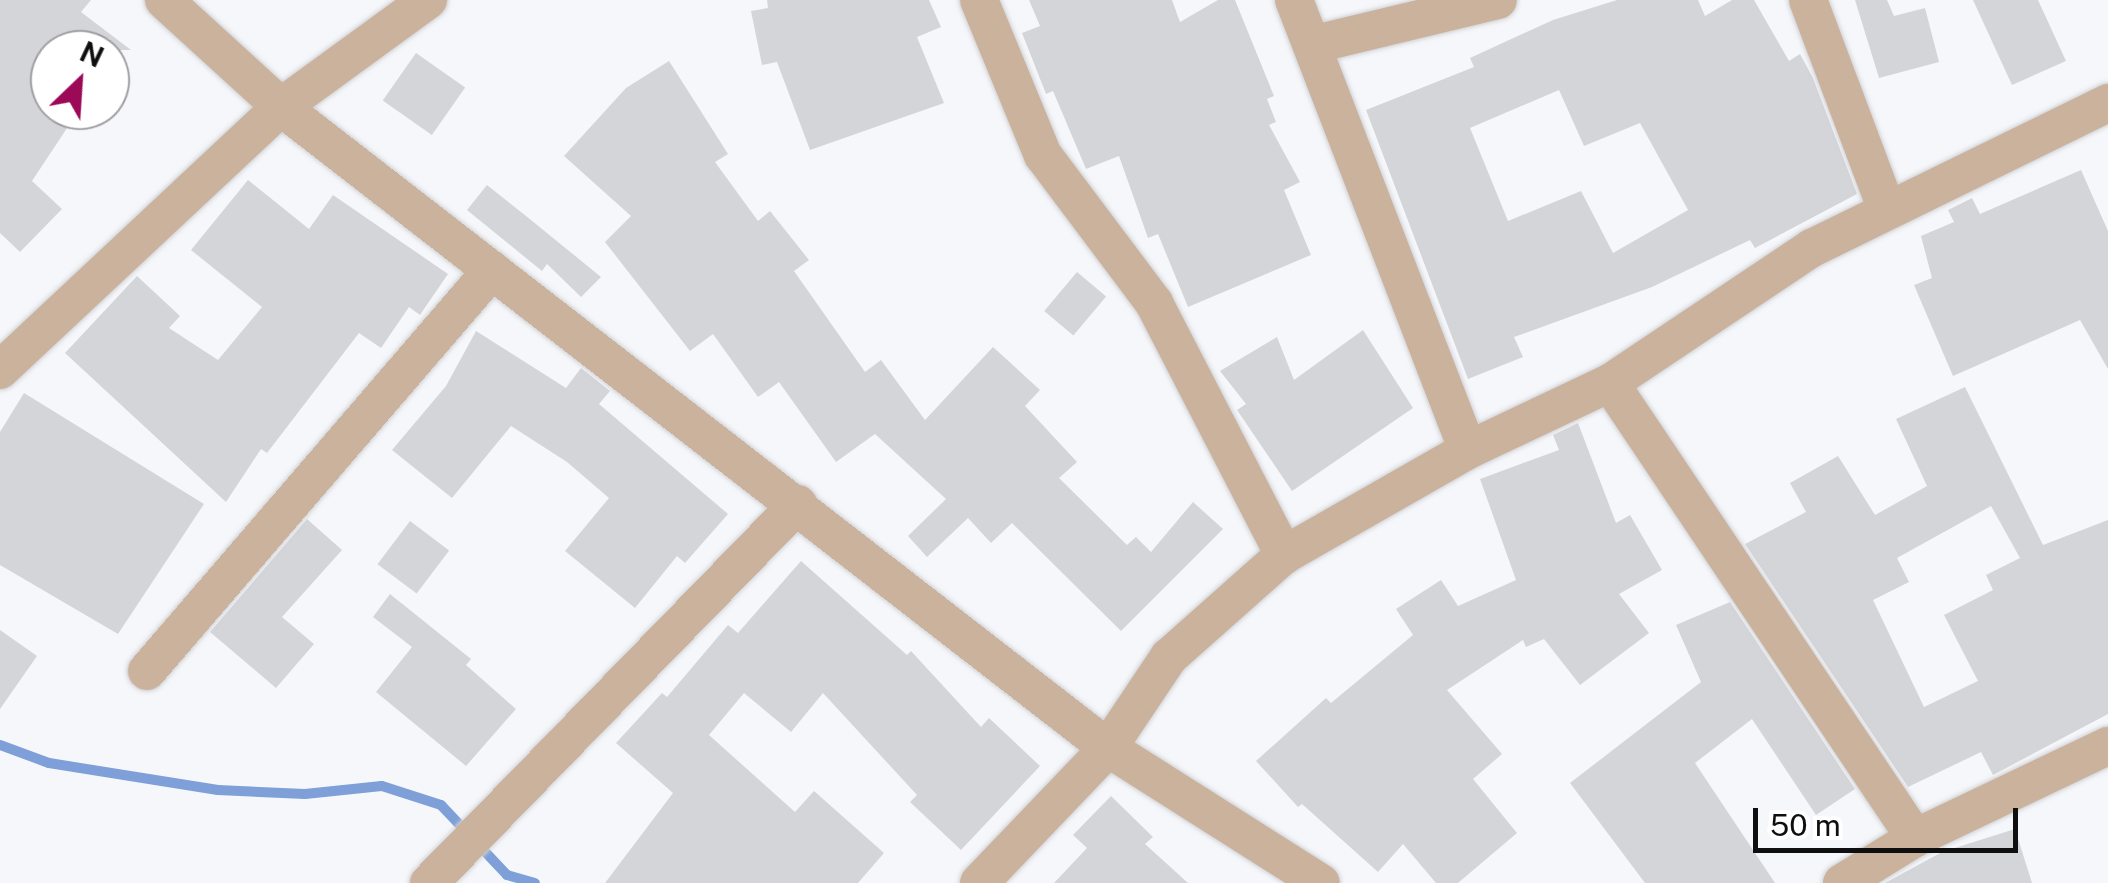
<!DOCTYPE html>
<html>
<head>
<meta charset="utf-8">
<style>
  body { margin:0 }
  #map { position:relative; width:2108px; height:883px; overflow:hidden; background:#f6f7fb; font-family:"Public Sans",sans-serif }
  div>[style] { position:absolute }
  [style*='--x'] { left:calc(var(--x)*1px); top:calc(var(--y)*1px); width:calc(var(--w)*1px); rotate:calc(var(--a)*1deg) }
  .stream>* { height:10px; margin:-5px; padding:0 5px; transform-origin:5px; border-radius:5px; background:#7e9fd7 }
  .building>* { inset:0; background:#d4d5d9; transform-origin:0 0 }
  .roads { filter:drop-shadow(0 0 2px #d1d2d5) drop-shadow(0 0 2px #d1d2d5) }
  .minor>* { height:38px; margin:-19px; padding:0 19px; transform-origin:19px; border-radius:19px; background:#cab29d }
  span { translate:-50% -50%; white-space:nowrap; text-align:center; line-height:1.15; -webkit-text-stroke:8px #fff; paint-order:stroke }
  .north { position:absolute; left:30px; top:30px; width:100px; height:100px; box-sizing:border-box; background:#fff; border:2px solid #9f9f9f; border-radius:50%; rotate:25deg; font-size:28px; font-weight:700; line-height:40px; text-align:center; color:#0f0f10 }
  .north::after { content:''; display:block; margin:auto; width:35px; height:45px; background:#9c0957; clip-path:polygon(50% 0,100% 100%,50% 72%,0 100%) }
  .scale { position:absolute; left:1753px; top:808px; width:265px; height:45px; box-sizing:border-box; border:5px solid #0f0f10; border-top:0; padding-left:12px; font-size:30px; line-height:35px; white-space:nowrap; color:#0f0f10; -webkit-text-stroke:8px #fff; paint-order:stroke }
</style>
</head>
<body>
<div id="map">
  <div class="stream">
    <div style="--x:0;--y:745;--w:52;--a:20.2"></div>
    <div style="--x:49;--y:763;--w:171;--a:9.1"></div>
    <div style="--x:218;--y:790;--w:87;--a:2.6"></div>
    <div style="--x:305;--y:794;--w:77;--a:-5.9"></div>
    <div style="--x:382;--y:786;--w:62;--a:17.9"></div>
    <div style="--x:441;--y:805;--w:96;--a:46.7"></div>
    <div style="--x:507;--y:875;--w:29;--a:16"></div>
  </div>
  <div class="building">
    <div style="clip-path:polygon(0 0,91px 0,81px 12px,131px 50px,50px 50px,50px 110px,79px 110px,32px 181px,62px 209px,20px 252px,0 233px)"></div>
    <div style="clip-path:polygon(767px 0,929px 0,941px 27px,917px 37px,944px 103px,810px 150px,777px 62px,762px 65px,751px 11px,768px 8px)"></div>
    <div style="clip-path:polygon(1029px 0,1172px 0,1180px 22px,1218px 0,1235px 0,1274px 96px,1267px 99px,1276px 122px,1269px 125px,1300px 182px,1284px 190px,1311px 255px,1188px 307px,1158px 234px,1148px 238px,1119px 156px,1086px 169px,1053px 91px,1046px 94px,1022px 33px,1040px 26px)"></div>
    <div style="clip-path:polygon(evenodd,1617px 0,1698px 0,1705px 16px,1732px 0,1754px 0,1789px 61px,1800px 54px,1813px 78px,1857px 194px,1755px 248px,1750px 240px,1652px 287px,1514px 337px,1523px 357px,1468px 379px,1366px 110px,1474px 67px,1470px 58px,1553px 20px,1617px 0,1559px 90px,1584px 146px,1640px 123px,1688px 210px,1613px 253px,1581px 191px,1508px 221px,1470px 128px,1559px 90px)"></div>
    <div style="clip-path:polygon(1855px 0,1887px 0,1894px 16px,1925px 8px,1939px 62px,1879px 78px)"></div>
    <div style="clip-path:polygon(1973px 0,2038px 0,2066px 61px,2012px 85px)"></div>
    <div style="left:416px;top:53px;width:60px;height:58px;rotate:35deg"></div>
    <div style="clip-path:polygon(669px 61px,728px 154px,715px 162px,758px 221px,770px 211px,809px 260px,794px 271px,865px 372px,881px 360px,925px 420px,993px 347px,1040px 390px,1025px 406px,1077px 462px,1059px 478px,1127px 545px,1136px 537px,1151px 552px,1193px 502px,1223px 529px,1121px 631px,1012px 523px,991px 543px,968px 518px,927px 557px,908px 536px,946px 499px,875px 434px,836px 462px,779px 382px,758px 397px,713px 334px,690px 351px,605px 242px,631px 216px,564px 156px,626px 88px)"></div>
    <div style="clip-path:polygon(2081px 170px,2108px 231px,2108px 369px,2080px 320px,1953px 376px,1914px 285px,1932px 278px,1921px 236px,1954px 222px,1948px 210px,1972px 198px,1980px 214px)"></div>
    <div style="clip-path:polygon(248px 180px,309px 229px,333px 195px,448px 274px,420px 315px,409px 307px,381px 348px,359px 333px,267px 453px,261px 449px,226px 502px,65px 353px,137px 276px,180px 316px,169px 328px,218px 360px,262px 307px,191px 250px)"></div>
    <div style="clip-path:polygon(487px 185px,531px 220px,601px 277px,581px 297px,547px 264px,542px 271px,467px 210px)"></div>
    <div style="left:1077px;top:272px;width:38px;height:51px;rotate:40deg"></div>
    <div style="clip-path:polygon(1363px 330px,1413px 408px,1292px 491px,1237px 410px,1246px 404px,1220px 371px,1277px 337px,1294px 380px)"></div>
    <div style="clip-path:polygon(476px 331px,566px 388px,581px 368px,610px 391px,599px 404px,728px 514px,685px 563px,677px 556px,635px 608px,565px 551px,609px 498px,567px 462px,511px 426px,452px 498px,392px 450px,446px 386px)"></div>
    <div style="clip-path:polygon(evenodd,1965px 387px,2043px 545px,2108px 520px,2108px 714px,1993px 775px,1981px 752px,1908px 787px,1745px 544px,1806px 512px,1790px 483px,1838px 456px,1875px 515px,1927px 486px,1896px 419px,1965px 387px,1991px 506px,2020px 558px,1986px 575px,1993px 590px,1944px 615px,1978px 681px,1924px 707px,1873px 600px,1909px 582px,1897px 558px,1991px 506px)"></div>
    <div style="clip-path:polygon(24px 393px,204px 504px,118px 634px,0 565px,0 432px)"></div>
    <div style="clip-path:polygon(1578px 423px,1616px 523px,1630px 515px,1662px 570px,1619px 594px,1649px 633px,1580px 685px,1544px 639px,1526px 647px,1523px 640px,1447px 690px,1502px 754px,1473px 779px,1517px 833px,1458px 883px,1436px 883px,1403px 844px,1378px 872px,1302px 804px,1298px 807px,1256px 761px,1326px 698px,1331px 703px,1413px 635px,1396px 609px,1441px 580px,1458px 606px,1516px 580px,1480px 479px,1559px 450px,1553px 435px)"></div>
    <div style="clip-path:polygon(307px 519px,342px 550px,282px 617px,314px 644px,276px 688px,210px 632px)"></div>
    <div style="left:410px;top:521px;width:49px;height:54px;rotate:37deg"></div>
    <div style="clip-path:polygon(801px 561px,907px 655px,911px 651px,981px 727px,989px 718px,1040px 766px,961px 850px,910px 802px,917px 795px,823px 693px,791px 732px,744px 693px,709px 735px,795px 812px,814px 791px,884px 853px,858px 883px,605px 883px,673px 793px,616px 743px,662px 693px,667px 697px,728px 625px,738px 633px)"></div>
    <div style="clip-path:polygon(390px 594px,471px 659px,466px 665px,516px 709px,466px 766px,376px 692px,412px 647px,373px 617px)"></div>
    <div style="clip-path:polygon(1730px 602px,1855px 789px,1816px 815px,1752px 719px,1695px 763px,1775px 883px,1645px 883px,1570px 783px,1701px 682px,1676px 625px)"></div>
    <div style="clip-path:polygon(0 630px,37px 656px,0 709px)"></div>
    <div style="clip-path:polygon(1111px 796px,1153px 837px,1145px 844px,1188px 883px,1054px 883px,1087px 848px,1073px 835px)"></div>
    <div style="clip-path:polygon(2015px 829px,2032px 883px,1885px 883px,1942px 852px)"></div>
  </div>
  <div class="roads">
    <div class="minor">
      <div style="--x:164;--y:0;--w:159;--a:42.4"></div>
      <div style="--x:281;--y:107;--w:1046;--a:37.78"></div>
      <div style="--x:1108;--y:748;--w:252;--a:32.4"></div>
      <div style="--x:979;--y:0;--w:168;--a:67.6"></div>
      <div style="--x:1043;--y:155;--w:185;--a:53.1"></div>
      <div style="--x:1154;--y:303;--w:284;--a:62.7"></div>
      <div style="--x:1294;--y:0;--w:482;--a:68.9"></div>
      <div style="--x:1808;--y:0;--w:222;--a:69.4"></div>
      <div style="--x:1315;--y:44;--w:188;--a:-13.5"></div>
      <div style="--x:0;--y:370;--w:385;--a:-43.1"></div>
      <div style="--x:281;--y:107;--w:182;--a:-36.1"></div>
      <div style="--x:1610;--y:383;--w:548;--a:56.16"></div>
      <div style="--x:147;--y:671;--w:529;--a:-49.29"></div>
      <div style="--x:429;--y:883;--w:529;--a:-45.77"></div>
      <div style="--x:979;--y:883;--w:187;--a:-46.3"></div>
      <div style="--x:1108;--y:748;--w:110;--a:-56.2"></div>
      <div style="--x:1169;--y:657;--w:154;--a:-41.6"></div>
      <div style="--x:1284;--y:555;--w:212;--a:-29.7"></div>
      <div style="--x:1468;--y:450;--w:157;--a:-25.3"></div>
      <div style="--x:1610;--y:383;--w:243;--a:-33.8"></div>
      <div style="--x:1812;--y:248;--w:330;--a:-26.1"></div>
      <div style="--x:1842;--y:883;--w:86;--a:-31.7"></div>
      <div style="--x:1915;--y:838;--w:214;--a:-25.5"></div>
    </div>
  </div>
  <div class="north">N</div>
  <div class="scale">50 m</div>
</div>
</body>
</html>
